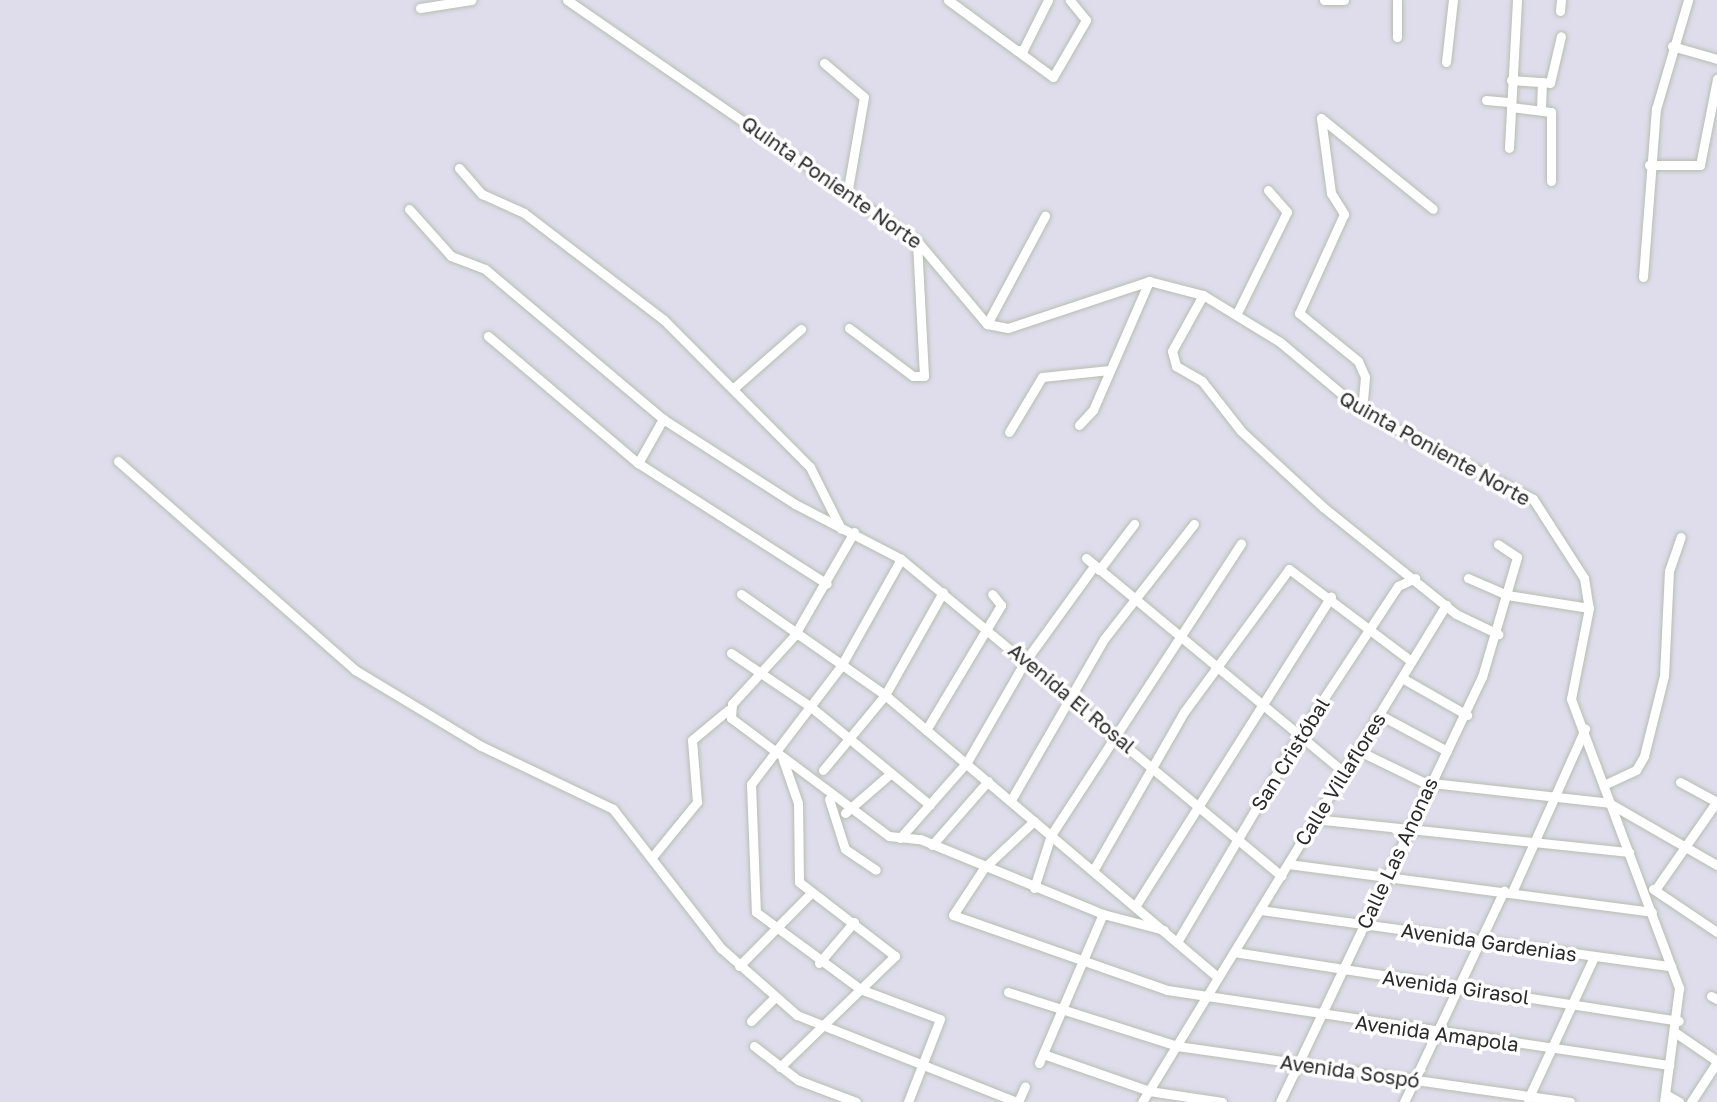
<!DOCTYPE html>
<html>
<head>
<meta charset="utf-8">
<style>
  body { margin:0 }
  #map { position:relative; width:1717px; height:1102px; overflow:hidden; background:#dfddec; font-family:"Golos Text",sans-serif }
  div>[style] { position:absolute }
  [style*='--x'] { left:calc(var(--x)*1px); top:calc(var(--y)*1px); width:calc(var(--w)*1px); rotate:calc(var(--a)*1deg) }
  .roads { filter:drop-shadow(0 0 2px #b8bdb0) drop-shadow(0 0 2px #b8bdb0) }
  .minor>* { height:9px; margin:-4.5px; padding:0 4.5px; transform-origin:4.5px; border-radius:4.5px; background:#fff }
  span { translate:-50% -50%; white-space:nowrap; text-align:center; line-height:1.15; -webkit-text-stroke:7px #fff; paint-order:stroke }
  .street-label { font-size:20px; color:#2a2a2a }
</style>
</head>
<body>
<div id="map">
  <div class="roads">
    <div class="minor">
      <div style="--x:567;--y:0;--w:425;--a:34.6"></div>
      <div style="--x:917;--y:241;--w:109;--a:49.9"></div>
      <div style="--x:987;--y:324;--w:21;--a:11"></div>
      <div style="--x:1008;--y:328;--w:149;--a:-18.4"></div>
      <div style="--x:1149;--y:281;--w:56;--a:14.5"></div>
      <div style="--x:1203;--y:295;--w:90;--a:31.4"></div>
      <div style="--x:1280;--y:342;--w:107;--a:40.1"></div>
      <div style="--x:1362;--y:411;--w:192;--a:27.2"></div>
      <div style="--x:1533;--y:499;--w:94;--a:57.2"></div>
      <div style="--x:1584;--y:578;--w:30;--a:81"></div>
      <div style="--x:1589;--y:608;--w:93;--a:101.2"></div>
      <div style="--x:1571;--y:699;--w:309;--a:69.5"></div>
      <div style="--x:1679;--y:988;--w:115;--a:97.5"></div>
      <div style="--x:948;--y:0;--w:130;--a:36.3"></div>
      <div style="--x:1053;--y:77;--w:66;--a:-59.9"></div>
      <div style="--x:1086;--y:20;--w:26;--a:-129"></div>
      <div style="--x:1324;--y:0;--w:20;--a:0"></div>
      <div style="--x:1397;--y:0;--w:37;--a:90"></div>
      <div style="--x:420;--y:8;--w:52;--a:-8.9"></div>
      <div style="--x:1560;--y:11;--w:11;--a:-85"></div>
      <div style="--x:1672;--y:46;--w:47;--a:16.1"></div>
      <div style="--x:1016;--y:50;--w:7;--a:0"></div>
      <div style="--x:1023;--y:50;--w:56;--a:-63.4"></div>
      <div style="--x:1446;--y:62;--w:62;--a:-83.6"></div>
      <div style="--x:824;--y:63;--w:52;--a:40.4"></div>
      <div style="--x:864;--y:97;--w:93;--a:99.9"></div>
      <div style="--x:1511;--y:80;--w:39;--a:4"></div>
      <div style="--x:1550;--y:83;--w:48;--a:-76.8"></div>
      <div style="--x:1486;--y:100;--w:25;--a:5"></div>
      <div style="--x:1511;--y:107;--w:40;--a:7.1"></div>
      <div style="--x:1551;--y:112;--w:69;--a:90"></div>
      <div style="--x:1541;--y:109;--w:27;--a:-88"></div>
      <div style="--x:1321;--y:118;--w:76;--a:82.4"></div>
      <div style="--x:1331;--y:193;--w:25;--a:58"></div>
      <div style="--x:1344;--y:214;--w:109;--a:114.4"></div>
      <div style="--x:1299;--y:313;--w:76;--a:39.1"></div>
      <div style="--x:1358;--y:361;--w:17;--a:66"></div>
      <div style="--x:1365;--y:377;--w:34;--a:95"></div>
      <div style="--x:1321;--y:118;--w:144;--a:39.1"></div>
      <div style="--x:1509;--y:148;--w:148;--a:-86.9"></div>
      <div style="--x:1649;--y:165;--w:51;--a:0"></div>
      <div style="--x:1700;--y:165;--w:88;--a:-78.8"></div>
      <div style="--x:459;--y:168;--w:35;--a:49"></div>
      <div style="--x:482;--y:194;--w:46;--a:24.3"></div>
      <div style="--x:524;--y:213;--w:176;--a:37.4"></div>
      <div style="--x:664;--y:320;--w:207;--a:45.2"></div>
      <div style="--x:810;--y:467;--w:69;--a:63.4"></div>
      <div style="--x:409;--y:209;--w:63;--a:48.2"></div>
      <div style="--x:451;--y:256;--w:36;--a:21"></div>
      <div style="--x:485;--y:269;--w:233;--a:40.1"></div>
      <div style="--x:663;--y:419;--w:157;--a:32.8"></div>
      <div style="--x:795;--y:504;--w:119;--a:27.4"></div>
      <div style="--x:901;--y:559;--w:495;--a:39.8"></div>
      <div style="--x:1643;--y:277;--w:169;--a:-85.6"></div>
      <div style="--x:1656;--y:109;--w:114;--a:-73.6"></div>
      <div style="--x:1203;--y:295;--w:64;--a:119"></div>
      <div style="--x:1172;--y:351;--w:16;--a:75"></div>
      <div style="--x:1176;--y:366;--w:30;--a:30"></div>
      <div style="--x:1202;--y:381;--w:63;--a:52"></div>
      <div style="--x:1241;--y:431;--w:112;--a:42.8"></div>
      <div style="--x:1323;--y:507;--w:171;--a:38.8"></div>
      <div style="--x:1456;--y:614;--w:47;--a:25.5"></div>
      <div style="--x:1236;--y:315;--w:115;--a:-63.7"></div>
      <div style="--x:1287;--y:212;--w:29;--a:-131"></div>
      <div style="--x:987;--y:324;--w:123;--a:-61.8"></div>
      <div style="--x:849;--y:328;--w:80;--a:36.9"></div>
      <div style="--x:913;--y:376;--w:11;--a:0"></div>
      <div style="--x:924;--y:376;--w:135;--a:-93"></div>
      <div style="--x:488;--y:336;--w:197;--a:40.3"></div>
      <div style="--x:638;--y:463;--w:224;--a:32.6"></div>
      <div style="--x:735;--y:387;--w:88;--a:-41.3"></div>
      <div style="--x:1079;--y:425;--w:21;--a:-47"></div>
      <div style="--x:1093;--y:410;--w:141;--a:-66.5"></div>
      <div style="--x:1009;--y:432;--w:64;--a:-59"></div>
      <div style="--x:1042;--y:377;--w:68;--a:-5.9"></div>
      <div style="--x:118;--y:461;--w:316;--a:41.4"></div>
      <div style="--x:355;--y:670;--w:147;--a:31.1"></div>
      <div style="--x:481;--y:746;--w:146;--a:25.5"></div>
      <div style="--x:613;--y:809;--w:176;--a:52.2"></div>
      <div style="--x:721;--y:948;--w:101;--a:41.4"></div>
      <div style="--x:797;--y:1015;--w:237;--a:21.6"></div>
      <div style="--x:638;--y:463;--w:51;--a:-60.4"></div>
      <div style="--x:854;--y:532;--w:120;--a:120"></div>
      <div style="--x:794;--y:636;--w:92;--a:132.4"></div>
      <div style="--x:732;--y:704;--w:14;--a:94"></div>
      <div style="--x:731;--y:718;--w:197;--a:36.8"></div>
      <div style="--x:889;--y:836;--w:31;--a:6"></div>
      <div style="--x:920;--y:839;--w:198;--a:22.3"></div>
      <div style="--x:1103;--y:914;--w:63;--a:14.7"></div>
      <div style="--x:1086;--y:558;--w:334;--a:39.7"></div>
      <div style="--x:901;--y:559;--w:123;--a:119.3"></div>
      <div style="--x:841;--y:666;--w:148;--a:127.3"></div>
      <div style="--x:751;--y:784;--w:128;--a:87.8"></div>
      <div style="--x:756;--y:912;--w:129;--a:36.5"></div>
      <div style="--x:860;--y:989;--w:85;--a:20.6"></div>
      <div style="--x:940;--y:1019;--w:89;--a:111.1"></div>
      <div style="--x:1099;--y:570;--w:58;--a:-52.7"></div>
      <div style="--x:1468;--y:578;--w:43;--a:23.6"></div>
      <div style="--x:1507;--y:595;--w:83;--a:9"></div>
      <div style="--x:741;--y:594;--w:176;--a:35"></div>
      <div style="--x:885;--y:695;--w:436;--a:40.3"></div>
      <div style="--x:731;--y:653;--w:97;--a:34"></div>
      <div style="--x:811;--y:707;--w:154;--a:39.5"></div>
      <div style="--x:1402;--y:678;--w:75;--a:29.6"></div>
      <div style="--x:1380;--y:715;--w:76;--a:28.2"></div>
      <div style="--x:926;--y:730;--w:146;--a:-59"></div>
      <div style="--x:1001;--y:605;--w:14;--a:-129"></div>
      <div style="--x:1357;--y:750;--w:73;--a:25.9"></div>
      <div style="--x:1423;--y:782;--w:187;--a:6.4"></div>
      <div style="--x:1609;--y:803;--w:125;--a:29.9"></div>
      <div style="--x:823;--y:770;--w:97;--a:-50.4"></div>
      <div style="--x:885;--y:695;--w:118;--a:-60.6"></div>
      <div style="--x:1680;--y:782;--w:42;--a:28.4"></div>
      <div style="--x:1608;--y:783;--w:31;--a:-25"></div>
      <div style="--x:1636;--y:770;--w:16;--a:-60"></div>
      <div style="--x:1644;--y:756;--w:82;--a:-76"></div>
      <div style="--x:1664;--y:676;--w:105;--a:-87.3"></div>
      <div style="--x:1669;--y:571;--w:36;--a:-71"></div>
      <div style="--x:829;--y:799;--w:52;--a:72.3"></div>
      <div style="--x:845;--y:849;--w:37;--a:34"></div>
      <div style="--x:1011;--y:800;--w:186;--a:-60"></div>
      <div style="--x:1104;--y:639;--w:146;--a:-52"></div>
      <div style="--x:845;--y:813;--w:61;--a:-41"></div>
      <div style="--x:1314;--y:819;--w:317;--a:6"></div>
      <div style="--x:1034;--y:821;--w:69;--a:136.8"></div>
      <div style="--x:984;--y:868;--w:56;--a:123.4"></div>
      <div style="--x:953;--y:915;--w:227;--a:19.3"></div>
      <div style="--x:1167;--y:990;--w:508;--a:8.5"></div>
      <div style="--x:900;--y:838;--w:101;--a:-48.6"></div>
      <div style="--x:967;--y:762;--w:118;--a:-60"></div>
      <div style="--x:1026;--y:660;--w:116;--a:-54.1"></div>
      <div style="--x:932;--y:845;--w:85;--a:-48.8"></div>
      <div style="--x:653;--y:856;--w:70;--a:-50.8"></div>
      <div style="--x:697;--y:802;--w:62;--a:-94.6"></div>
      <div style="--x:692;--y:740;--w:47;--a:-39.8"></div>
      <div style="--x:1288;--y:864;--w:367;--a:7.5"></div>
      <div style="--x:1094;--y:869;--w:181;--a:-60.2"></div>
      <div style="--x:1184;--y:712;--w:177;--a:-53.7"></div>
      <div style="--x:1289;--y:569;--w:153;--a:37"></div>
      <div style="--x:1034;--y:888;--w:56;--a:-72.2"></div>
      <div style="--x:1051;--y:835;--w:348;--a:-56.9"></div>
      <div style="--x:1653;--y:889;--w:77;--a:33.9"></div>
      <div style="--x:1655;--y:890;--w:108;--a:-55.1"></div>
      <div style="--x:1512;--y:892;--w:179;--a:-65.9"></div>
      <div style="--x:1136;--y:905;--w:365;--a:-57.7"></div>
      <div style="--x:1260;--y:910;--w:415;--a:7.8"></div>
      <div style="--x:1177;--y:942;--w:239;--a:-59.4"></div>
      <div style="--x:1299;--y:736;--w:180;--a:-56.6"></div>
      <div style="--x:1398;--y:586;--w:19;--a:-25"></div>
      <div style="--x:1234;--y:952;--w:450;--a:8.8"></div>
      <div style="--x:819;--y:963;--w:54;--a:-49.5"></div>
      <div style="--x:739;--y:966;--w:103;--a:-45.4"></div>
      <div style="--x:1008;--y:992;--w:177;--a:17.7"></div>
      <div style="--x:1177;--y:1046;--w:397;--a:8.1"></div>
      <div style="--x:1711;--y:996;--w:7;--a:27"></div>
      <div style="--x:751;--y:1021;--w:34;--a:-45"></div>
      <div style="--x:1676;--y:1033;--w:50;--a:34.3"></div>
      <div style="--x:754;--y:1046;--w:56;--a:37.7"></div>
      <div style="--x:798;--y:1080;--w:62;--a:20.8"></div>
      <div style="--x:1043;--y:1054;--w:112;--a:19.2"></div>
      <div style="--x:1149;--y:1091;--w:74;--a:8.6"></div>
      <div style="--x:1039;--y:1063;--w:162;--a:-66.8"></div>
      <div style="--x:780;--y:1067;--w:160;--a:-44"></div>
      <div style="--x:895;--y:956;--w:121;--a:-142.4"></div>
      <div style="--x:799;--y:882;--w:79;--a:-90.7"></div>
      <div style="--x:798;--y:803;--w:46;--a:-109.2"></div>
      <div style="--x:1667;--y:1095;--w:14;--a:30"></div>
      <div style="--x:1528;--y:1099;--w:157;--a:-65.1"></div>
      <div style="--x:1018;--y:1102;--w:17;--a:-66"></div>
      <div style="--x:1142;--y:1102;--w:583;--a:-58.55"></div>
      <div style="--x:1280;--y:1102;--w:471;--a:-64.6"></div>
      <div style="--x:1482;--y:677;--w:125;--a:-73.7"></div>
      <div style="--x:1517;--y:557;--w:23;--a:-146"></div>
      <div style="--x:1404;--y:1102;--w:234;--a:-64.7"></div>
      <div style="--x:1691;--y:1102;--w:48;--a:-57"></div>
    </div>
  </div>
  <div class="street-label">
    <span style="left:832px;top:182px;rotate:35deg">Quinta Poniente Norte</span>
    <span style="left:1435px;top:448px;rotate:29deg">Quinta Poniente Norte</span>
    <span style="left:1072px;top:698px;rotate:40deg">Avenida El Rosal</span>
    <span style="left:1290px;top:754px;rotate:-58deg">San Cristóbal</span>
    <span style="left:1340px;top:779px;rotate:-58deg">Calle Villaflores</span>
    <span style="left:1397px;top:853px;rotate:-65deg">Calle Las Anonas</span>
    <span style="left:1489px;top:942px;rotate:8deg">Avenida Gardenias</span>
    <span style="left:1456px;top:987px;rotate:8deg">Avenida Girasol</span>
    <span style="left:1437px;top:1033px;rotate:8deg">Avenida Amapola</span>
    <span style="left:1350px;top:1071px;rotate:8deg">Avenida Sospó</span>
  </div>
</div>
</body>
</html>
